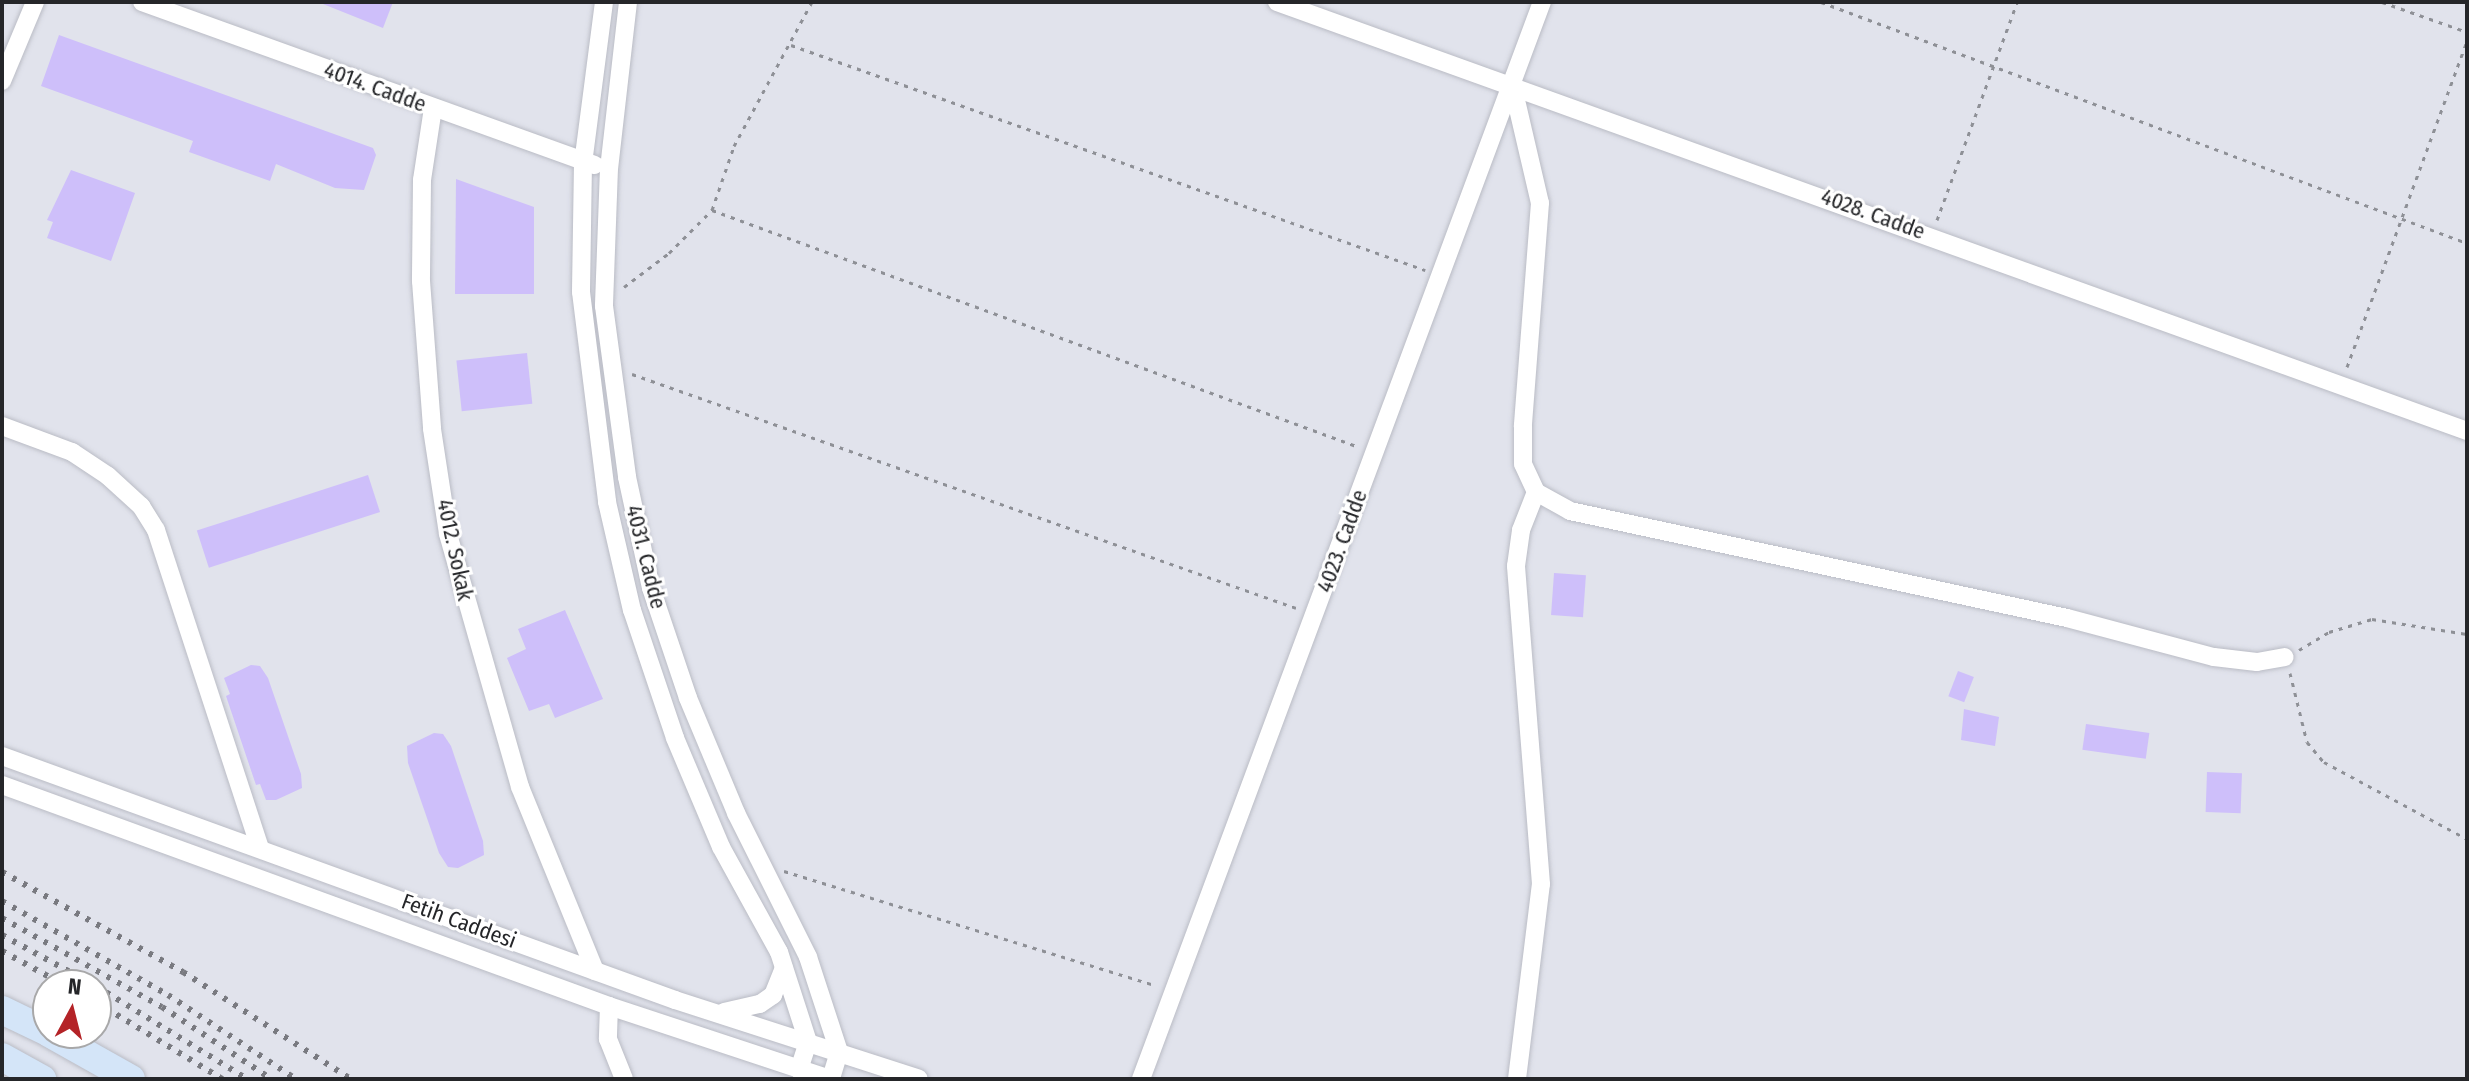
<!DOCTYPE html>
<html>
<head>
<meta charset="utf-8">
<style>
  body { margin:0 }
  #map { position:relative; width:2469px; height:1081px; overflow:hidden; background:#e1e3ec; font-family:"Fira Sans Condensed",sans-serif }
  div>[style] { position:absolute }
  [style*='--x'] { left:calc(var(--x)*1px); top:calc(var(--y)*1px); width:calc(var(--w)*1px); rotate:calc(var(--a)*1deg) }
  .building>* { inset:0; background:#cebffa; transform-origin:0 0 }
  .path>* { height:3px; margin-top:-1.5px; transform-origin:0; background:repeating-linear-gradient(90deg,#8e9096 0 4px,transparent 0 10px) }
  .roads { filter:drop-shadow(0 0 2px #babcc5) drop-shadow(0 0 2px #babcc5) }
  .minor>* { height:18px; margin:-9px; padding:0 9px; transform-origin:9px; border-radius:9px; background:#fff }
  .primary>* { height:28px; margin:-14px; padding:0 14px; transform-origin:14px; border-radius:14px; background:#d4e5f8 }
  .rail>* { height:6px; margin-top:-3px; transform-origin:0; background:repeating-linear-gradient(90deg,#797a80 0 4px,transparent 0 12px) }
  span { translate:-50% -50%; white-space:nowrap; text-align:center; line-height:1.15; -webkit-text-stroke:6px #fff; paint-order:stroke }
  .street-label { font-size:22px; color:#252629 }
  .frame { position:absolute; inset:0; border:4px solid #252629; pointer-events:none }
  .north { position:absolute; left:32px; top:969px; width:80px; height:80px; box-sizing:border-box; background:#fff; border:2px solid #a8a8a9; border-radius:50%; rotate:7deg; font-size:22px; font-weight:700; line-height:32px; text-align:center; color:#252629 }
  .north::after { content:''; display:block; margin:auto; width:28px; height:36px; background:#b42327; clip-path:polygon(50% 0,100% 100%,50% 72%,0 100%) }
</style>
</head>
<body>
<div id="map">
  <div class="building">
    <div style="clip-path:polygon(318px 2px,393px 2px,383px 28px)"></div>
    <div style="clip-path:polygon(59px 35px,373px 148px,376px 155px,364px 190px,335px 188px,276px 164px,270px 181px,189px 152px,193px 141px,41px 86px)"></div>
    <div style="clip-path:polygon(71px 170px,135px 193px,111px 261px,47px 238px,53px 222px,47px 220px)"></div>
    <div style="clip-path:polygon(456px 179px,534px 207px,534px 294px,455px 294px)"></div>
    <div style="left:527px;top:353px;width:51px;height:71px;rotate:84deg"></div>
    <div style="left:368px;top:475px;width:39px;height:180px;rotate:72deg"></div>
    <div style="left:1554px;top:573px;width:32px;height:42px;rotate:4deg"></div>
    <div style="clip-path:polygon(565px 610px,603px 699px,555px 718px,549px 704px,529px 711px,507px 658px,526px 649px,518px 629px)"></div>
    <div style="clip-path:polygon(251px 665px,260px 666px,268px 678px,301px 774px,302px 788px,276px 800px,266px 800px,260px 784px,256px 785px,226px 696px,230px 694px,224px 678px)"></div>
    <div style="left:1958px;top:671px;width:17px;height:27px;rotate:21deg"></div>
    <div style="clip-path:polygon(1964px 709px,1999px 717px,1995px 746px,1961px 740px)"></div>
    <div style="left:2086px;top:724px;width:64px;height:26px;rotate:8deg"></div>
    <div style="clip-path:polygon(434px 733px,443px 734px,451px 746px,483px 841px,484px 855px,458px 868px,448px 867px,439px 853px,408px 763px,407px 746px)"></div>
    <div style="left:2207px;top:772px;width:35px;height:40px;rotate:2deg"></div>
  </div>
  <div class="path">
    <div style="--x:1821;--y:2;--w:689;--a:20.46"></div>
    <div style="--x:2382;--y:2;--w:90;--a:19.4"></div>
    <div style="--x:791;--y:45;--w:673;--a:19.54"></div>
    <div style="--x:712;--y:210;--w:689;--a:20.12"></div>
    <div style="--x:1937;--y:220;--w:232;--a:-69.8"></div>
    <div style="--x:624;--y:287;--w:56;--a:-37.1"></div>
    <div style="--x:669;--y:253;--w:61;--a:-45"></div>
    <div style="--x:712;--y:210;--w:68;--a:-71"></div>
    <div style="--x:734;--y:146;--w:164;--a:-61.6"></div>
    <div style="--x:2347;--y:367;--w:348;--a:-69.8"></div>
    <div style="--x:632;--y:374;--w:704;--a:19.41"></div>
    <div style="--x:2299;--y:650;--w:35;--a:-31"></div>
    <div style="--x:2329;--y:632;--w:45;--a:-16.8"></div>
    <div style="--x:2372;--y:619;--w:96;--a:9"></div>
    <div style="--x:2290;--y:673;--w:71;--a:76.2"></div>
    <div style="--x:2307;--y:742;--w:26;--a:50"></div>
    <div style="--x:2324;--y:762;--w:162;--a:28.3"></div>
    <div style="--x:784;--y:871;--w:388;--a:17.1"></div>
  </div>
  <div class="roads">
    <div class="minor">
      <div style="--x:142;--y:2;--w:481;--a:19.8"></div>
      <div style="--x:604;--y:2;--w:162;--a:97.4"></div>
      <div style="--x:583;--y:163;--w:129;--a:90.9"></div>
      <div style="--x:581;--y:292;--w:212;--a:82.9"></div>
      <div style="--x:607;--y:502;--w:111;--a:77"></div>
      <div style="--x:632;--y:610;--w:135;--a:71.4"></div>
      <div style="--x:675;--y:738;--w:118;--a:67.1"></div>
      <div style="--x:721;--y:847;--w:120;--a:61.1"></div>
      <div style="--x:779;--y:952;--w:95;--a:72.1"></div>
      <div style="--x:808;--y:1042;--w:29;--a:108"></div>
      <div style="--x:628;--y:2;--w:167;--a:96.5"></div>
      <div style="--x:609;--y:168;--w:138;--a:92.1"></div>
      <div style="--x:604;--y:306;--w:173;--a:82.3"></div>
      <div style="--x:627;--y:477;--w:114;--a:77.8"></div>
      <div style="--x:651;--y:588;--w:116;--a:71.4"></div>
      <div style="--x:688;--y:698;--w:125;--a:67.3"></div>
      <div style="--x:736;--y:813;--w:161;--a:63.4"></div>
      <div style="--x:808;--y:957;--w:100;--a:71.9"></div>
      <div style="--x:839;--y:1052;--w:28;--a:107"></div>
      <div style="--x:1277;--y:2;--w:1265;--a:19.82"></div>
      <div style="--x:2;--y:81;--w:86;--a:-67.3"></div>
      <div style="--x:1512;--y:83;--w:123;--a:76.9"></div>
      <div style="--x:1540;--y:203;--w:224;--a:94.4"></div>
      <div style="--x:1523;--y:426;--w:38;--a:90"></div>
      <div style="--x:1523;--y:464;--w:31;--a:65"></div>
      <div style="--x:1536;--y:492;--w:39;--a:29"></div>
      <div style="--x:1570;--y:511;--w:508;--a:12.15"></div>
      <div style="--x:2067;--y:618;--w:152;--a:14.9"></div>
      <div style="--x:2214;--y:657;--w:43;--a:6.6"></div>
      <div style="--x:2257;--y:662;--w:28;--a:-10"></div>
      <div style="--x:433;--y:108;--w:73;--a:98.7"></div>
      <div style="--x:422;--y:180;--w:101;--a:90.6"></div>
      <div style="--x:421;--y:281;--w:148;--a:85.7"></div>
      <div style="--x:432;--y:429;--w:106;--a:81.3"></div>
      <div style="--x:448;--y:534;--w:263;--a:74.1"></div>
      <div style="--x:520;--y:787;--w:199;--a:67.8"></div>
      <div style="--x:2;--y:426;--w:75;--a:20.4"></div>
      <div style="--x:72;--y:452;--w:43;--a:33.7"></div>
      <div style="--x:108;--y:476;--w:45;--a:42.3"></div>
      <div style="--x:141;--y:506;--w:28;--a:58"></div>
      <div style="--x:156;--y:530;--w:335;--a:71.9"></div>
      <div style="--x:2;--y:756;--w:716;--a:19.93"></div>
      <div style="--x:675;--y:1000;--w:256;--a:17.9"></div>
      <div style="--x:2;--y:785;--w:646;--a:20.01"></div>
      <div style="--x:609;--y:1006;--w:233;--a:18.3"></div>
      <div style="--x:609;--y:1006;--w:33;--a:92"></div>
      <div style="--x:608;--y:1039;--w:43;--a:68.2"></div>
      <div style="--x:724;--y:1012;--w:37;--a:-13"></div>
      <div style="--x:760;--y:1004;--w:16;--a:-35"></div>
      <div style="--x:773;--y:995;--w:29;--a:-68"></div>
      <div style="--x:1141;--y:1079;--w:1149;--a:-69.58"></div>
      <div style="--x:1517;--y:1079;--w:196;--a:-83"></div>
      <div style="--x:1541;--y:884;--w:319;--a:-94.5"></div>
      <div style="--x:1516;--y:566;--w:36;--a:-82"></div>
      <div style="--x:1521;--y:530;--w:41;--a:-68.5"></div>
    </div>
    <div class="primary">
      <div style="--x:2;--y:1010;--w:51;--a:25.6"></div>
      <div style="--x:49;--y:1033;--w:94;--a:29.3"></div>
      <div style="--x:2;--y:1057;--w:46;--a:28.8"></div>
    </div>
  </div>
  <div class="rail">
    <div style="--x:2;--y:872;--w:207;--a:28.9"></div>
    <div style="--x:183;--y:972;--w:199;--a:32.5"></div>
    <div style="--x:2;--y:901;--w:191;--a:29.5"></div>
    <div style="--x:168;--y:995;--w:153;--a:33.3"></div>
    <div style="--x:2;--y:918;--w:183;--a:29.1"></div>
    <div style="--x:162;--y:1007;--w:131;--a:33.4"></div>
    <div style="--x:2;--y:935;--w:105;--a:28.5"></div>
    <div style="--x:2;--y:951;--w:71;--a:28.7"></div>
    <div style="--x:96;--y:986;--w:177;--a:31.6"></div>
    <div style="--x:96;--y:1002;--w:148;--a:31.4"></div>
  </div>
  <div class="street-label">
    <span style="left:375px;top:87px;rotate:20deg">4014. Cadde</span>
    <span style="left:1873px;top:214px;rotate:20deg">4028. Cadde</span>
    <span style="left:1342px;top:541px;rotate:-70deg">4023. Cadde</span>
    <span style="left:455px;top:550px;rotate:78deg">4012. Sokak</span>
    <span style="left:646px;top:557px;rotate:76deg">4031. Cadde</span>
    <span style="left:459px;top:921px;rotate:20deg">Fetih Caddesi</span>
  </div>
  <div class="frame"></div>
  <div class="north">N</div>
</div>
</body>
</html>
